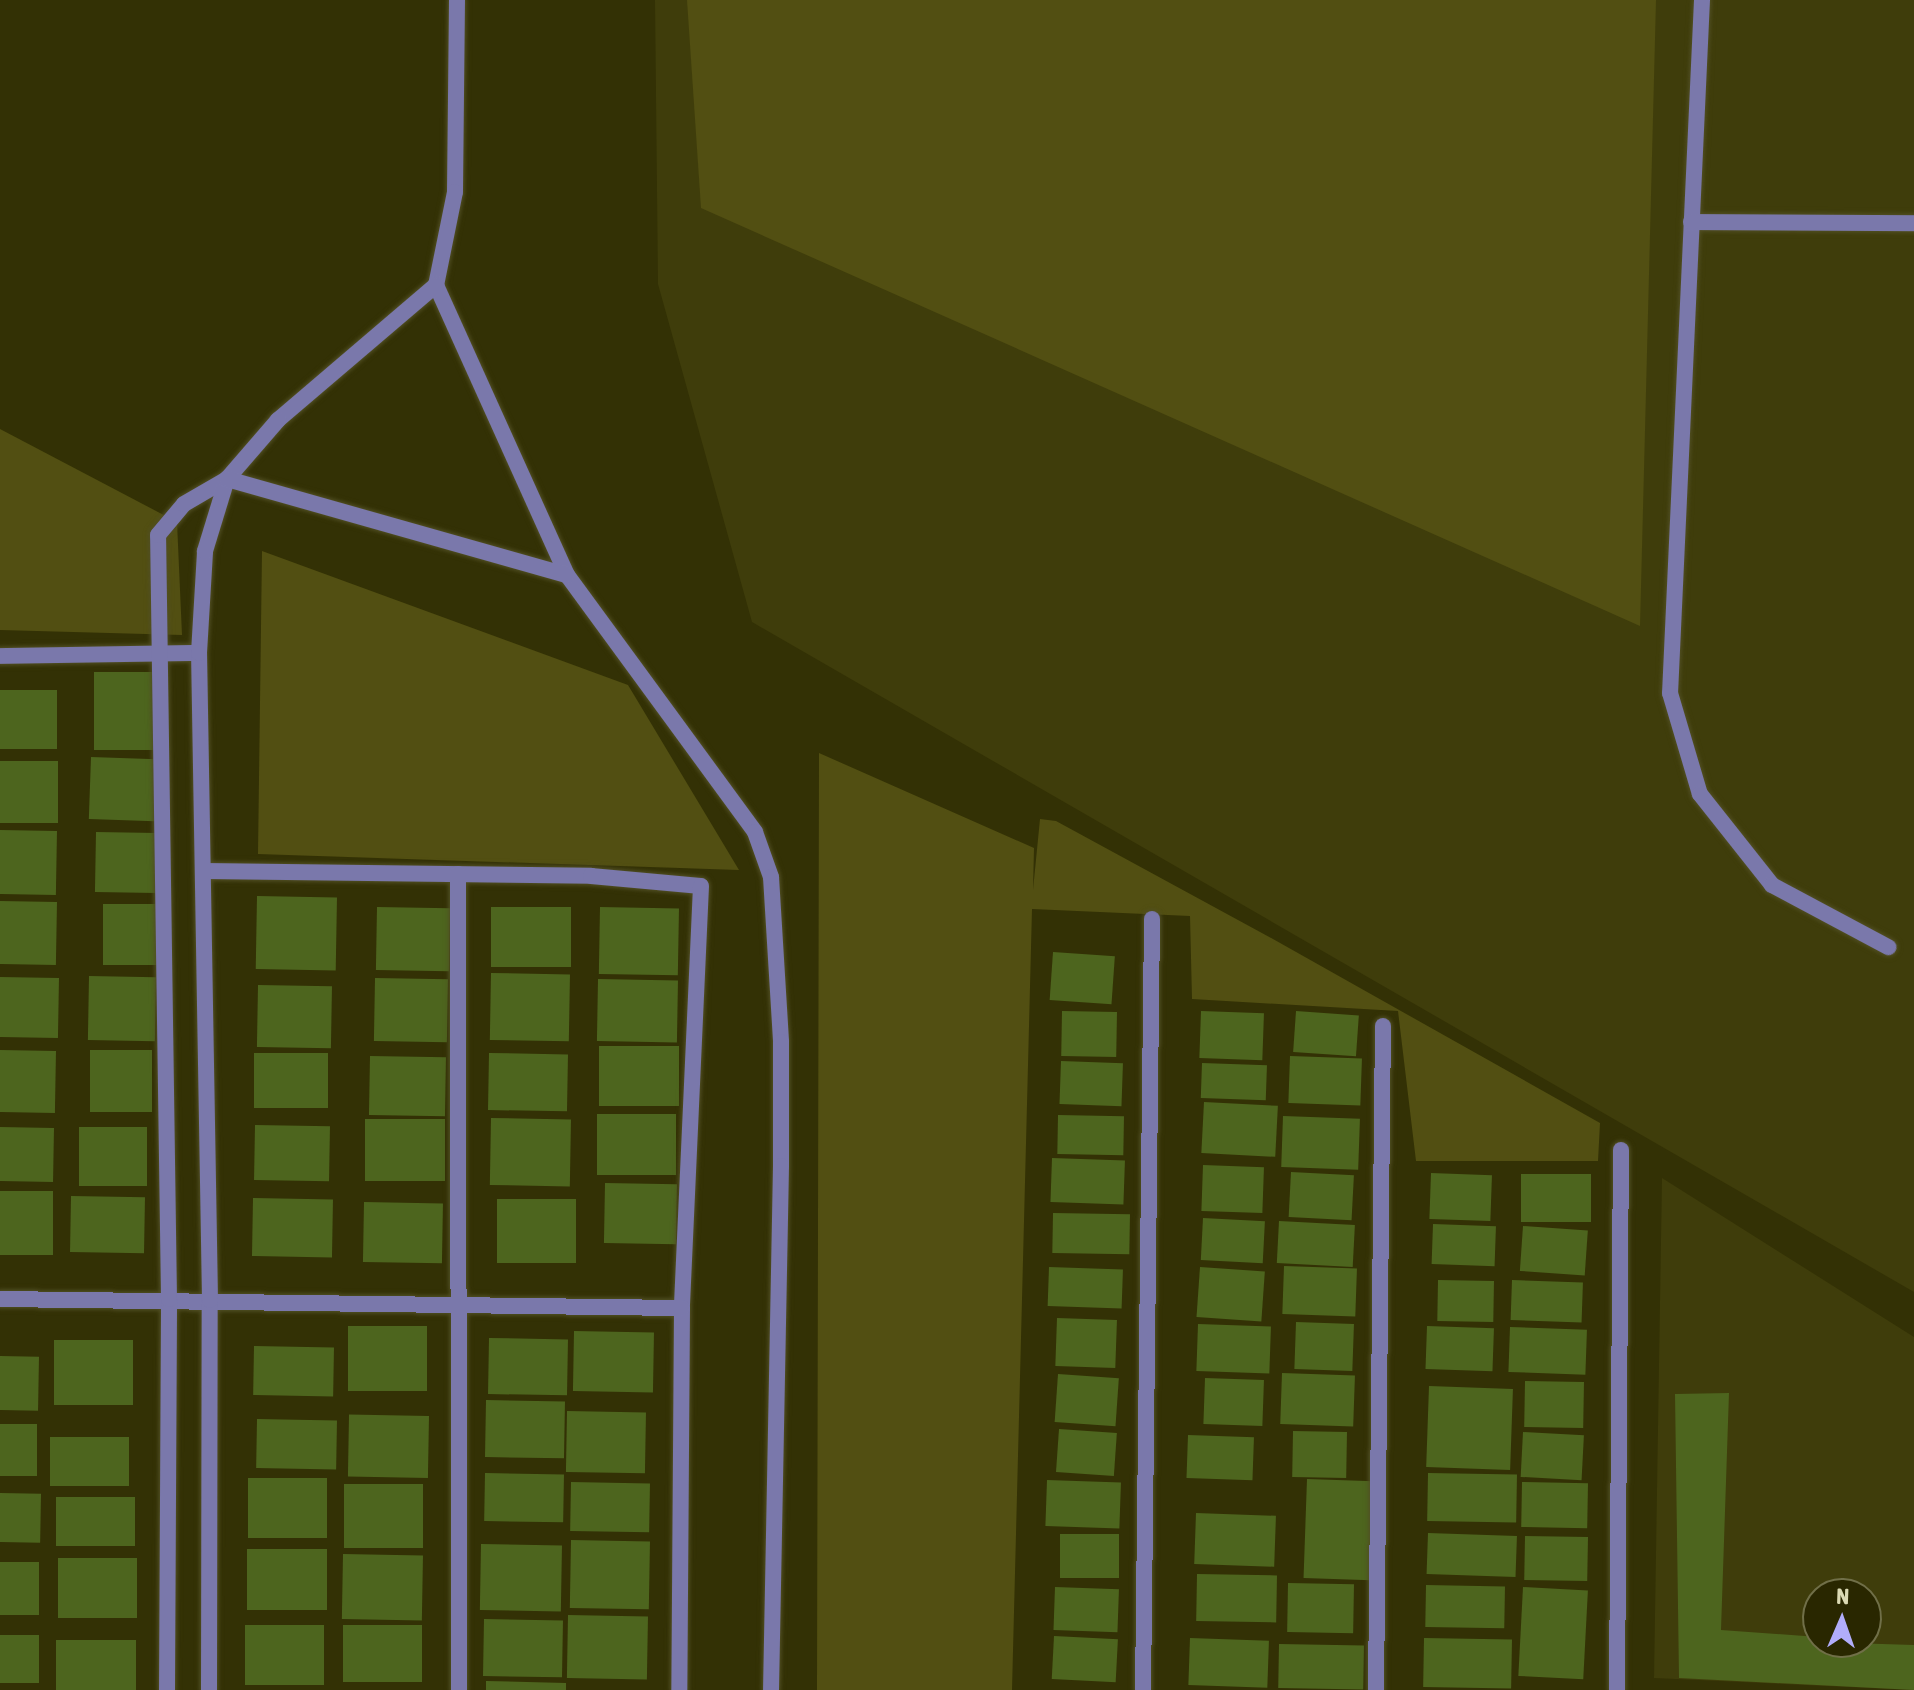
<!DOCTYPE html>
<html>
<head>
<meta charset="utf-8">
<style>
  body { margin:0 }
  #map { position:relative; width:1914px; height:1690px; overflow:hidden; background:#333105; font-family:"Asap Condensed",sans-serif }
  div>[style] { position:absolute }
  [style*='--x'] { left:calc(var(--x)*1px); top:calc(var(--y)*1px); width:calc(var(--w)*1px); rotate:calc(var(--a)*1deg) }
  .built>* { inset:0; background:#3f3d0b }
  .green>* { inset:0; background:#524f12 }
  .building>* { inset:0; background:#4d651e; transform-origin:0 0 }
  .roads { filter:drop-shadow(0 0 2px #514f24) drop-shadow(0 0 2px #514f24) }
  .service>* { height:16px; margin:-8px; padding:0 8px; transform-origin:8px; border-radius:8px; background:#7a78ab }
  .minor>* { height:16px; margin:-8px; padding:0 8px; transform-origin:8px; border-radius:8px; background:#7a78ab }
  .tertiary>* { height:16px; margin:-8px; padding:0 8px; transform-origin:8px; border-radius:8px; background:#7a78ab }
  span { translate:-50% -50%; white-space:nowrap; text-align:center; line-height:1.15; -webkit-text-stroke:6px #292700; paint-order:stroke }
  .north { position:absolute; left:1802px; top:1578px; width:80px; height:80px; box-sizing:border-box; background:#292700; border:2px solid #706f48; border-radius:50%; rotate:2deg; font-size:22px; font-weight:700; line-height:32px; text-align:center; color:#dbdab4 }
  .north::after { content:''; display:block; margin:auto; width:28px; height:36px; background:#b1adfa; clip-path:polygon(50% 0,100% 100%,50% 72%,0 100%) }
</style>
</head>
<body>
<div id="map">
  <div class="built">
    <div style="clip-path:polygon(655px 0,1914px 0,1914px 1292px,752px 622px,658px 284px)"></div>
    <div style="clip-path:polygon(evenodd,1662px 1178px,1914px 1337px,1914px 1690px,1654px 1678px,1662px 1178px,1818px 1594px,1866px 1594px,1866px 1642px,1818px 1642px,1818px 1594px)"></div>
  </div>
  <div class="green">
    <div style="clip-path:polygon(687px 0,1656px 0,1640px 626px,701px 208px)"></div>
    <div style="clip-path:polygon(0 429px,177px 522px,182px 635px,0 630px)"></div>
    <div style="clip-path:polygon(262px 551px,628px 685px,739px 870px,258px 854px)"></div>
    <div style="clip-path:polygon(819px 753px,1034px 848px,1033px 890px,1040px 819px,1056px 821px,1273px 939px,1600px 1123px,1598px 1161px,1416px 1161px,1398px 1011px,1192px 999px,1190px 916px,1032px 909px,1012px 1690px,817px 1690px)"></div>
  </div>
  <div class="building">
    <div style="left:94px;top:672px;width:64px;height:78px"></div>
    <div style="left:0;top:690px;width:57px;height:59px"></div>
    <div style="left:91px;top:757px;width:66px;height:62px;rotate:2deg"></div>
    <div style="left:0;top:761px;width:58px;height:62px"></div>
    <div style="left:0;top:830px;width:57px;height:64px;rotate:1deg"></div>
    <div style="left:96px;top:832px;width:61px;height:60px;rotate:1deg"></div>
    <div style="left:257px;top:896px;width:80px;height:73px;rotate:1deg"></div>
    <div style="left:0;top:901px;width:57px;height:63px;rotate:1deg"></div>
    <div style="left:103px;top:904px;width:54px;height:61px"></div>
    <div style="left:377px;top:907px;width:73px;height:63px;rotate:1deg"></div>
    <div style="left:491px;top:907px;width:80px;height:60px"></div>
    <div style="left:600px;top:907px;width:79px;height:67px;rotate:1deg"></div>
    <div style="left:1053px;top:952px;width:62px;height:48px;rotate:4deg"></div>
    <div style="left:491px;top:973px;width:79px;height:67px;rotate:1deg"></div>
    <div style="left:89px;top:976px;width:67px;height:64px;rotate:1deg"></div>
    <div style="left:0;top:977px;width:59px;height:60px;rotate:1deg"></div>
    <div style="left:375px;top:978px;width:73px;height:63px;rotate:1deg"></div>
    <div style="left:598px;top:979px;width:80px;height:62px;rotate:1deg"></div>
    <div style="left:258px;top:985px;width:74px;height:62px;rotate:1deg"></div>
    <div style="left:1062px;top:1011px;width:55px;height:45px;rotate:1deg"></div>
    <div style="left:1201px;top:1011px;width:63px;height:47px;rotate:2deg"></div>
    <div style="left:1296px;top:1011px;width:63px;height:41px;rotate:4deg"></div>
    <div style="left:599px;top:1046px;width:80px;height:60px"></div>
    <div style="left:0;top:1050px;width:56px;height:62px;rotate:1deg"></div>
    <div style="left:90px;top:1050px;width:62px;height:62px"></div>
    <div style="left:254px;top:1053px;width:74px;height:55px"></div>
    <div style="left:489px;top:1053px;width:79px;height:57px;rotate:1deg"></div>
    <div style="left:370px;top:1056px;width:76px;height:59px;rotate:1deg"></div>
    <div style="left:1290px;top:1056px;width:72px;height:47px;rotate:2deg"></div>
    <div style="left:1061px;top:1061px;width:62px;height:43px;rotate:2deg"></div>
    <div style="left:1202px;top:1063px;width:65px;height:35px;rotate:2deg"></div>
    <div style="left:1204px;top:1102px;width:74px;height:51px;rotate:3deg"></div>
    <div style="left:597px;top:1114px;width:79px;height:61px"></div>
    <div style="left:1058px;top:1115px;width:66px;height:39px;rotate:1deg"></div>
    <div style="left:1283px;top:1116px;width:77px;height:51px;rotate:2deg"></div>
    <div style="left:491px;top:1118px;width:80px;height:67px;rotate:1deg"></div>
    <div style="left:365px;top:1119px;width:80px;height:62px"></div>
    <div style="left:255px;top:1125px;width:75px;height:55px;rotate:1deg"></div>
    <div style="left:0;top:1127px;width:54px;height:54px;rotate:1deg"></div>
    <div style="left:79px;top:1127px;width:68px;height:59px"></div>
    <div style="left:1052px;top:1158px;width:73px;height:44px;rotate:2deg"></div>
    <div style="left:1203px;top:1165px;width:61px;height:46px;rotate:2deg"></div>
    <div style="left:1291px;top:1172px;width:63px;height:45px;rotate:3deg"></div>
    <div style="left:1431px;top:1173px;width:61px;height:46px;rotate:2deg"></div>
    <div style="left:1521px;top:1174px;width:70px;height:48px"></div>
    <div style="left:605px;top:1183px;width:72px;height:60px;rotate:1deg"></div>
    <div style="left:0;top:1191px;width:53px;height:64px"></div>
    <div style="left:71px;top:1196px;width:74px;height:56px;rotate:1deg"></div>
    <div style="left:253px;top:1198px;width:80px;height:58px;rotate:1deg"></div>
    <div style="left:497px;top:1199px;width:79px;height:64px"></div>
    <div style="left:364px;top:1202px;width:79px;height:60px;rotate:1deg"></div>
    <div style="left:1053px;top:1213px;width:77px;height:40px;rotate:1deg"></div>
    <div style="left:1203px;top:1218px;width:62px;height:42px;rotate:3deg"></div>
    <div style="left:1279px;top:1221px;width:76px;height:42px;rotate:3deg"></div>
    <div style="left:1433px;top:1224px;width:63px;height:40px;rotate:2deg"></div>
    <div style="left:1523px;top:1226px;width:65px;height:45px;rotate:4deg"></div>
    <div style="left:1284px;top:1266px;width:73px;height:48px;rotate:2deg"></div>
    <div style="left:1049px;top:1267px;width:74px;height:39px;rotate:2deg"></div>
    <div style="left:1200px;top:1267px;width:65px;height:50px;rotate:4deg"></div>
    <div style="left:1438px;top:1280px;width:56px;height:41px;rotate:1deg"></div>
    <div style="left:1512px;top:1280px;width:71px;height:40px;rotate:2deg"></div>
    <div style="left:1057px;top:1318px;width:60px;height:48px;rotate:2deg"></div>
    <div style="left:1296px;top:1322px;width:58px;height:47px;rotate:2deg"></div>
    <div style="left:1198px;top:1324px;width:73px;height:47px;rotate:2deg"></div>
    <div style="left:348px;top:1326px;width:79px;height:65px"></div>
    <div style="left:1427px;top:1326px;width:67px;height:43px;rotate:2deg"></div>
    <div style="left:1510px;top:1327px;width:77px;height:45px;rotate:2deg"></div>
    <div style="left:574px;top:1331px;width:80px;height:60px;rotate:1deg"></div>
    <div style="left:489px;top:1338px;width:79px;height:56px;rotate:1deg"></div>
    <div style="left:54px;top:1340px;width:79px;height:65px"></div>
    <div style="left:254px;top:1346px;width:80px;height:49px;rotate:1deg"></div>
    <div style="left:0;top:1356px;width:39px;height:54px;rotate:1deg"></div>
    <div style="left:1282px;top:1373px;width:73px;height:51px;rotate:2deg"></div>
    <div style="left:1058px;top:1374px;width:61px;height:48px;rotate:4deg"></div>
    <div style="left:1205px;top:1378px;width:59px;height:46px;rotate:2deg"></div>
    <div style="left:1525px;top:1381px;width:59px;height:46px;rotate:1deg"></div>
    <div style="left:1429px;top:1386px;width:84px;height:81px;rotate:2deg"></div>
    <div style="clip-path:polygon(1729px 1393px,1721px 1630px,1818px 1637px,1818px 1642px,1914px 1645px,1914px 1690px,1679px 1678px,1675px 1394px)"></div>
    <div style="left:486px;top:1400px;width:79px;height:57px;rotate:1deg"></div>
    <div style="left:567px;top:1411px;width:79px;height:61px;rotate:1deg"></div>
    <div style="left:429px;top:1416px;width:62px;height:80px;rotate:91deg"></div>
    <div style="left:257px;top:1419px;width:80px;height:49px;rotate:1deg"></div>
    <div style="left:0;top:1424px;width:37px;height:52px"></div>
    <div style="left:1059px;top:1429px;width:58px;height:43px;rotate:4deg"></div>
    <div style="left:1293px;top:1431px;width:54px;height:46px;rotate:1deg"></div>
    <div style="left:1523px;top:1432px;width:61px;height:45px;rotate:3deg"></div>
    <div style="left:1188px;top:1435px;width:66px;height:43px;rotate:2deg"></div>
    <div style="left:50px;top:1437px;width:79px;height:49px"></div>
    <div style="left:485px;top:1473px;width:79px;height:48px;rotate:1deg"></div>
    <div style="left:1428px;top:1473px;width:89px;height:48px;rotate:1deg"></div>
    <div style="left:248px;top:1478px;width:79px;height:60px"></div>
    <div style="left:1307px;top:1479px;width:67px;height:99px;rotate:2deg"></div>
    <div style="left:1047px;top:1480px;width:74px;height:46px;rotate:2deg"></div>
    <div style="left:571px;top:1482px;width:79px;height:49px;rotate:1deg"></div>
    <div style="left:1522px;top:1482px;width:66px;height:45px;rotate:1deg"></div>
    <div style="left:344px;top:1484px;width:79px;height:64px"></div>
    <div style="left:0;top:1493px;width:41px;height:49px;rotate:1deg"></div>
    <div style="left:56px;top:1497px;width:79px;height:49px"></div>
    <div style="left:1196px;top:1513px;width:80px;height:51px;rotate:2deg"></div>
    <div style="left:1428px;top:1533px;width:89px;height:41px;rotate:2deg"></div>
    <div style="left:1060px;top:1534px;width:59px;height:44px"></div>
    <div style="left:1525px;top:1536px;width:63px;height:44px;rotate:1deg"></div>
    <div style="left:571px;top:1540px;width:79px;height:68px;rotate:1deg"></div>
    <div style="left:481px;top:1544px;width:81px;height:66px;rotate:1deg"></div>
    <div style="left:247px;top:1549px;width:80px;height:61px"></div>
    <div style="left:343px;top:1554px;width:80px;height:65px;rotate:1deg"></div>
    <div style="left:58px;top:1558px;width:79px;height:60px"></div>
    <div style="left:0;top:1562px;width:39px;height:53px"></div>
    <div style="left:1197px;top:1574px;width:80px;height:47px;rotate:1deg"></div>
    <div style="left:1288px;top:1583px;width:66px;height:49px;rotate:1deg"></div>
    <div style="left:1426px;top:1585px;width:79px;height:42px;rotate:1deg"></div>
    <div style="left:1055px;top:1587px;width:64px;height:43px;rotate:2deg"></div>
    <div style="left:1523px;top:1587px;width:65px;height:89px;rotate:3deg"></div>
    <div style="left:568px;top:1615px;width:80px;height:63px;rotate:1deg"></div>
    <div style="left:484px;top:1619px;width:79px;height:57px;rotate:1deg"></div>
    <div style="left:245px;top:1625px;width:79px;height:60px"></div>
    <div style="left:343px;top:1625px;width:79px;height:57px"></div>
    <div style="left:0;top:1635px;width:39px;height:48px"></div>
    <div style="left:1054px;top:1636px;width:64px;height:43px;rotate:3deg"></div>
    <div style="left:1190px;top:1638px;width:79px;height:47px;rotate:2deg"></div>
    <div style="left:1424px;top:1638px;width:88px;height:49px;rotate:1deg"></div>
    <div style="left:56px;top:1640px;width:80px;height:50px"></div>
    <div style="left:1279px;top:1644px;width:85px;height:44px;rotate:1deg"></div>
    <div style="clip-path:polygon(486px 1681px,566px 1683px,566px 1690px,486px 1690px)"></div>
  </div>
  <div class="roads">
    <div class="service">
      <div style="--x:1702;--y:0;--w:694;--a:92.64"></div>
      <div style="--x:1670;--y:693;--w:105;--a:73.5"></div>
      <div style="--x:1700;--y:794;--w:116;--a:51.6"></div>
      <div style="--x:1772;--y:885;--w:132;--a:28.1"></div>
      <div style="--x:1691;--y:222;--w:223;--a:0.3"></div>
    </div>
    <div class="minor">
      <div style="--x:0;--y:656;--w:199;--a:-0.9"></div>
      <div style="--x:204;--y:871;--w:387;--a:0.7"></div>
      <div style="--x:591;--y:876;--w:110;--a:5.2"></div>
      <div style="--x:701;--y:886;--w:422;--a:92.6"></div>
      <div style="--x:682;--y:1308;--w:382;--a:90.4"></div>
      <div style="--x:458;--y:874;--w:816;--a:89.93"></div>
      <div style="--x:0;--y:1299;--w:682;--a:0.76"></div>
      <div style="--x:167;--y:1690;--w:391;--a:-89.7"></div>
      <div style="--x:169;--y:1299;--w:764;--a:-90.82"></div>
      <div style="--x:158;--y:535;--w:40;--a:-50"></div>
      <div style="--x:184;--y:504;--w:50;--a:-30.2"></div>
      <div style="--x:209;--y:1690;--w:390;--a:-89.9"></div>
      <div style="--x:210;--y:1300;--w:647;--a:-90.97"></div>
      <div style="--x:199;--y:653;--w:102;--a:-86.6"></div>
      <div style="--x:205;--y:551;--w:75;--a:-73"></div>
      <div style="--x:1143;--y:1690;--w:771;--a:-89.33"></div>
      <div style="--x:1376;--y:1690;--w:664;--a:-89.4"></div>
      <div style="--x:1617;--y:1690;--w:540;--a:-89.58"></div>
    </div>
    <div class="tertiary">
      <div style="--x:457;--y:0;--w:192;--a:90.6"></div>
      <div style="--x:455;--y:192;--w:95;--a:101.5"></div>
      <div style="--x:436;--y:285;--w:318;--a:65.7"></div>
      <div style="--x:567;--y:575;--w:318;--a:53.8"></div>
      <div style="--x:755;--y:832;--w:48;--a:70.4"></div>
      <div style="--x:771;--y:877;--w:165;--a:86.5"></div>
      <div style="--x:781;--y:1042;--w:124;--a:90"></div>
      <div style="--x:781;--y:1166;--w:524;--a:91.09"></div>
      <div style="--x:436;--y:285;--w:208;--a:139.5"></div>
      <div style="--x:278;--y:420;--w:78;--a:130.8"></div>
      <div style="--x:227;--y:479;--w:353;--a:15.8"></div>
    </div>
  </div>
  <div class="north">N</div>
</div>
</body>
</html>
